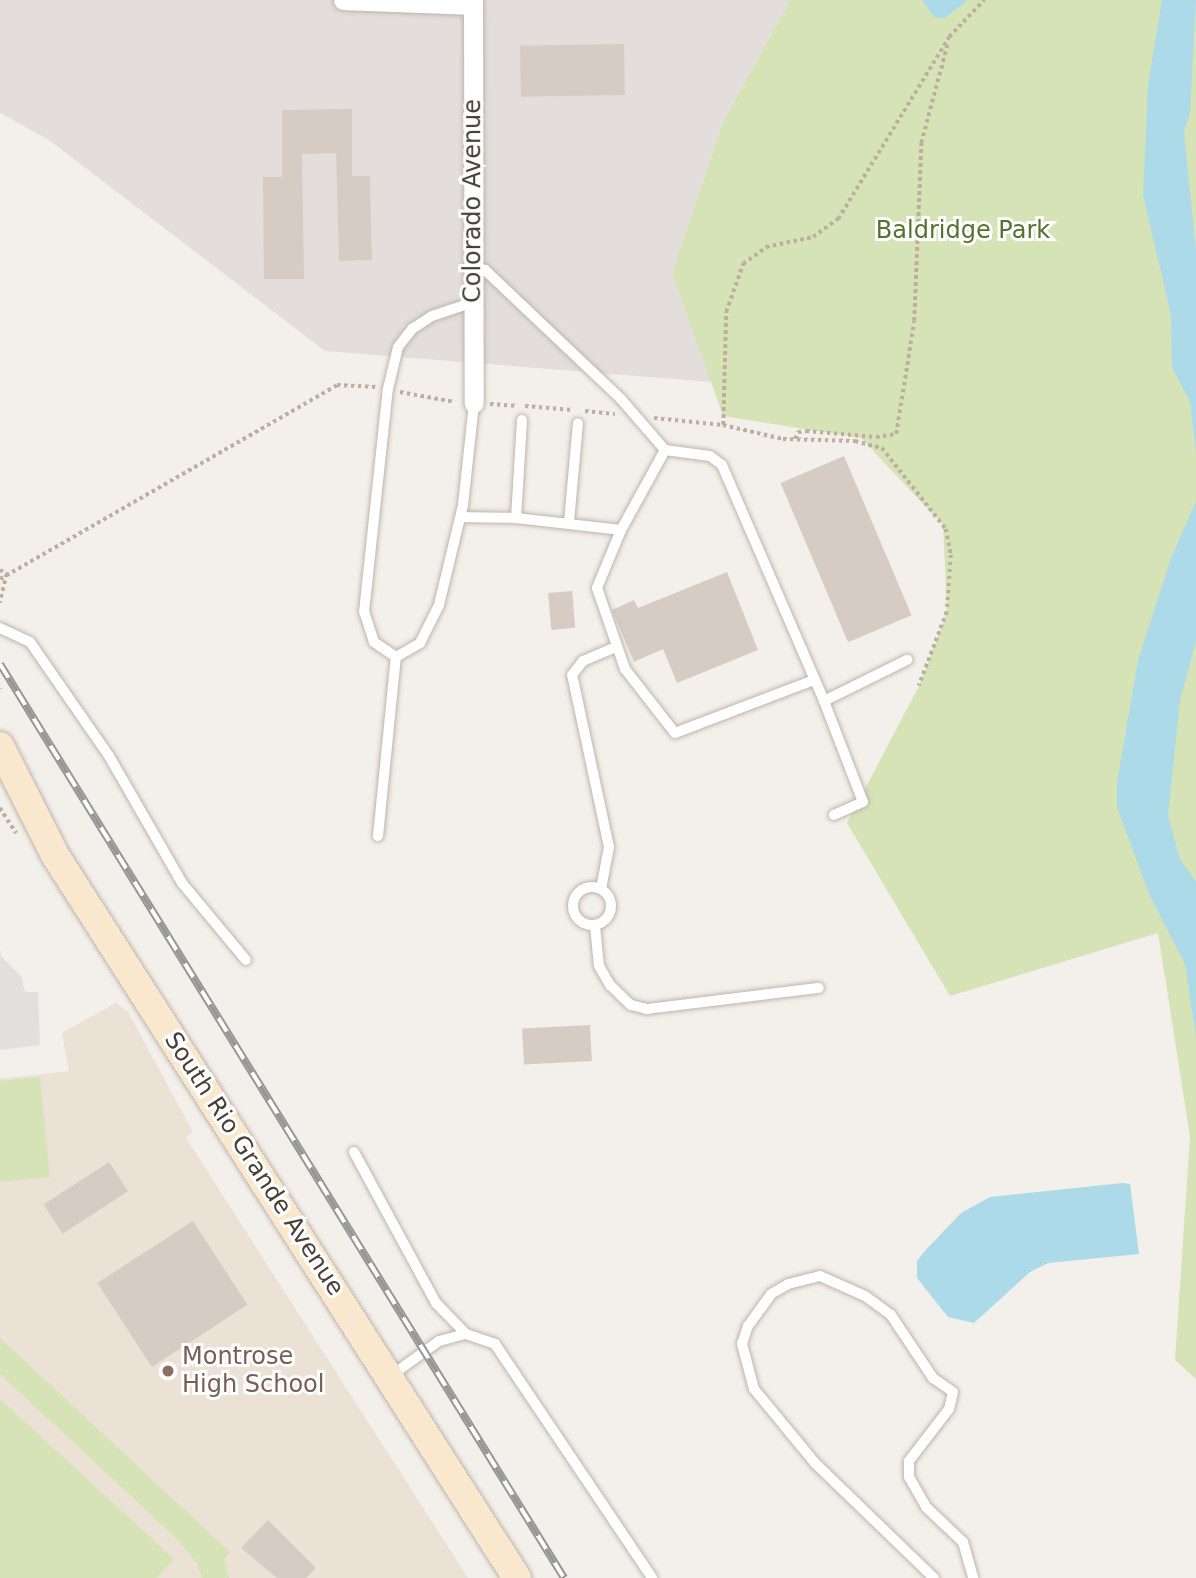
<!DOCTYPE html>
<html>
<head>
<meta charset="utf-8">
<style>
  body { margin:0 }
  #map { position:relative; width:1196px; height:1578px; overflow:hidden; background:#f3efea; font-family:"DejaVu Sans",sans-serif }
  div>[style] { position:absolute }
  [style*='--x'] { left:calc(var(--x)*1px); top:calc(var(--y)*1px); width:calc(var(--w)*1px); rotate:calc(var(--a)*1deg) }
  .industrial>* { inset:0; background:#e3dedb }
  .education>* { inset:0; background:#ebe1d5 }
  .green>* { inset:0; background:#d6e3b7 }
  .parking>* { inset:0; background:#e2dfde }
  .water>* { inset:0; background:#acdae9 }
  .building>* { inset:0; background:#d6ccc3; transform-origin:0 0 }
  .path>* { height:3.5px; margin-top:-1.75px; transform-origin:0; background:repeating-linear-gradient(90deg,#beaea0 0 3.5px,transparent 0 7px) }
  .roads { filter:drop-shadow(0 0 2px #beb5ad) drop-shadow(0 0 2px #beb5ad) }
  .lane>* { height:10px; margin:-5px; padding:0 5px; transform-origin:5px; border-radius:5px; background:#fff }
  .lane>.ring { margin:-5px; padding:0; box-sizing:content-box; background:none; border:10px solid #fff; border-radius:50% }
  .street>* { height:19px; margin:-9.5px; padding:0 9.5px; transform-origin:9.5px; border-radius:9.5px; background:#fff }
  .secondary>* { height:28px; margin:-14px; padding:0 14px; transform-origin:14px; border-radius:14px; background:#f9e8cd }
  .rail>* { height:8px; margin-top:-4px; transform-origin:0; background:repeating-linear-gradient(90deg,#fff 0 16px,#979797 0 32px); box-sizing:border-box; border-block:2px solid #979797 }
  .dots>* { width:19px; height:19px; translate:-50% -50%; box-sizing:border-box; border:4px solid #fff; border-radius:50% }
  span { translate:-50% -50%; white-space:nowrap; text-align:center; line-height:1.15; -webkit-text-stroke:6px #fff; paint-order:stroke }
  .street-label { font-size:24px; color:#463f38 }
  .park-label { font-size:24px; color:#547231 }
  .education-label { font-size:24px; color:#785e54 }
  .left { translate:0 -50%; text-align:left }
</style>
</head>
<body>
<div id="map">
  <div class="industrial">
    <div style="clip-path:polygon(0 0,790px 0,722px 124px,672px 273px,712px 382px,325px 351px,49px 140px,0 113px)"></div>
  </div>
  <div class="education">
    <div style="clip-path:polygon(116px 1003px,128px 1012px,193px 1132px,186px 1138px,468px 1578px,0 1578px,0 1079px,69px 1071px,62px 1033px)"></div>
  </div>
  <div class="green">
    <div style="clip-path:polygon(790px 0,1196px 0,1196px 1379px,1175px 1360px,1190px 1136px,1158px 933px,950px 996px,847px 823px,919px 686px,947px 612px,943px 525px,861px 438px,723px 416px,672px 273px,722px 124px)"></div>
    <div style="clip-path:polygon(40px 1077px,50px 1177px,0 1182px,0 1081px)"></div>
    <div style="clip-path:polygon(0 1338px,230px 1552px,224px 1560px,229px 1578px,202px 1578px,197px 1563px,176px 1538px,0 1374px)"></div>
    <div style="clip-path:polygon(0 1399px,174px 1559px,157px 1578px,0 1578px)"></div>
  </div>
  <div class="parking">
    <div style="clip-path:polygon(0 949px,1px 956px,21px 976px,25px 992px,38px 992px,40px 1045px,0 1050px)"></div>
  </div>
  <div class="water">
    <div style="clip-path:polygon(922px 0,968px 0,945px 18px,935px 18px)"></div>
    <div style="clip-path:polygon(1162px 0,1196px 0,1190px 113px,1184px 132px,1196px 251px,1196px 454px,1190px 402px,1172px 367px,1171px 315px,1143px 195px,1148px 84px)"></div>
    <div style="clip-path:polygon(1196px 501px,1196px 642px,1180px 700px,1168px 816px,1180px 859px,1196px 882px,1196px 1037px,1185px 964px,1149px 894px,1117px 807px,1117px 783px,1138px 660px,1171px 558px)"></div>
    <div style="clip-path:polygon(1123px 1183px,1130px 1184px,1139px 1254px,1048px 1263px,1030px 1272px,974px 1323px,948px 1317px,917px 1278px,917px 1261px,924px 1252px,961px 1213px,990px 1197px)"></div>
  </div>
  <div class="building">
    <div style="left:624px;top:44px;width:51px;height:104px;rotate:89deg"></div>
    <div style="clip-path:polygon(352px 109px,352px 176px,370px 176px,372px 260px,339px 261px,336px 153px,302px 154px,304px 279px,264px 279px,263px 177px,282px 177px,282px 110px)"></div>
    <div style="left:844px;top:456px;width:173px;height:69px;rotate:67deg"></div>
    <div style="clip-path:polygon(727px 572px,758px 650px,677px 683px,663px 649px,634px 662px,612px 610px,634px 600px,638px 608px)"></div>
    <div style="left:572px;top:591px;width:37px;height:24px;rotate:85deg"></div>
    <div style="left:590px;top:1025px;width:36px;height:68px;rotate:87deg"></div>
    <div style="left:109px;top:1162px;width:35px;height:78px;rotate:57deg"></div>
    <div style="left:193px;top:1221px;width:100px;height:114px;rotate:57deg"></div>
    <div style="clip-path:polygon(268px 1520px,316px 1568px,306px 1578px,277px 1578px,241px 1548px)"></div>
  </div>
  <div class="path">
    <div style="--x:400;--y:392;--w:56;--a:10.3"></div>
    <div style="--x:490;--y:404;--w:28;--a:4"></div>
    <div style="--x:525;--y:406;--w:48;--a:4.8"></div>
    <div style="--x:585;--y:411;--w:30;--a:6"></div>
    <div style="--x:654;--y:418;--w:69;--a:5.8"></div>
    <div style="--x:723;--y:425;--w:62;--a:13.1"></div>
    <div style="--x:783;--y:439;--w:72;--a:1.6"></div>
    <div style="--x:855;--y:441;--w:28;--a:15"></div>
    <div style="--x:882;--y:448;--w:103;--a:51.7"></div>
    <div style="--x:946;--y:529;--w:26;--a:79"></div>
    <div style="--x:951;--y:555;--w:57;--a:94"></div>
    <div style="--x:947;--y:612;--w:79;--a:110.7"></div>
    <div style="--x:723;--y:425;--w:113;--a:-88.5"></div>
    <div style="--x:726;--y:312;--w:51;--a:-70.5"></div>
    <div style="--x:743;--y:264;--w:29;--a:-36"></div>
    <div style="--x:766;--y:247;--w:48;--a:-12"></div>
    <div style="--x:813;--y:237;--w:31;--a:-36"></div>
    <div style="--x:838;--y:219;--w:213;--a:-58.6"></div>
    <div style="--x:949;--y:37;--w:51;--a:-46.6"></div>
    <div style="--x:795;--y:439;--w:8;--a:-67"></div>
    <div style="--x:798;--y:432;--w:8;--a:-7"></div>
    <div style="--x:806;--y:431;--w:70;--a:4.9"></div>
    <div style="--x:876;--y:437;--w:20;--a:-9"></div>
    <div style="--x:896;--y:434;--w:114;--a:-80.9"></div>
    <div style="--x:914;--y:321;--w:178;--a:-87.7"></div>
    <div style="--x:921;--y:143;--w:105;--a:-75"></div>
    <div style="--x:0;--y:570;--w:8;--a:30"></div>
    <div style="--x:7;--y:574;--w:30;--a:104"></div>
    <div style="--x:0;--y:579;--w:389;--a:-29.9"></div>
    <div style="--x:337;--y:385;--w:39;--a:3"></div>
    <div style="--x:0;--y:688;--w:1;--a:90"></div>
    <div style="--x:0;--y:808;--w:30;--a:57"></div>
  </div>
  <div class="roads">
    <div class="lane">
      <div style="--x:474;--y:267;--w:11;--a:15"></div>
      <div style="--x:485;--y:270;--w:187;--a:43.5"></div>
      <div style="--x:621;--y:399;--w:67;--a:49.2"></div>
      <div style="--x:665;--y:450;--w:45;--a:7.6"></div>
      <div style="--x:710;--y:456;--w:15;--a:37"></div>
      <div style="--x:722;--y:465;--w:257;--a:66.6"></div>
      <div style="--x:824;--y:701;--w:93;--a:-26.3"></div>
      <div style="--x:522;--y:420;--w:98;--a:93.5"></div>
      <div style="--x:516;--y:518;--w:106;--a:6.5"></div>
      <div style="--x:665;--y:450;--w:91;--a:118.8"></div>
      <div style="--x:621;--y:530;--w:63;--a:112.5"></div>
      <div style="--x:597;--y:588;--w:86;--a:70.9"></div>
      <div style="--x:625;--y:669;--w:81;--a:52"></div>
      <div style="--x:675;--y:733;--w:149;--a:-20.9"></div>
      <div style="--x:461;--y:517;--w:55;--a:1"></div>
      <div style="--x:569;--y:522;--w:99;--a:-84.8"></div>
      <div style="--x:0;--y:628;--w:33;--a:25"></div>
      <div style="--x:30;--y:642;--w:139;--a:55.3"></div>
      <div style="--x:109;--y:756;--w:146;--a:60.1"></div>
      <div style="--x:182;--y:883;--w:100;--a:50.3"></div>
      <div style="--x:396;--y:657;--w:28;--a:-30"></div>
      <div style="--x:420;--y:643;--w:42;--a:-63.4"></div>
      <div style="--x:439;--y:605;--w:103;--a:-76.5"></div>
      <div style="--x:463;--y:505;--w:103;--a:-83.8"></div>
      <div style="--x:824;--y:701;--w:108;--a:68.9"></div>
      <div style="--x:863;--y:802;--w:32;--a:156"></div>
      <div style="--x:378;--y:836;--w:180;--a:-84.3"></div>
      <div style="--x:396;--y:657;--w:27;--a:-146"></div>
      <div style="--x:374;--y:642;--w:32;--a:-108"></div>
      <div style="--x:364;--y:612;--w:224;--a:-83.9"></div>
      <div style="--x:388;--y:389;--w:43;--a:-76.6"></div>
      <div style="--x:398;--y:347;--w:23;--a:-52"></div>
      <div style="--x:412;--y:329;--w:24;--a:-33"></div>
      <div style="--x:432;--y:316;--w:44;--a:-18.4"></div>
      <div class="ring" style="left:573px;top:887px;width:28px;height:28px"></div>
      <div style="--x:601;--y:889;--w:43;--a:-79.2"></div>
      <div style="--x:609;--y:847;--w:176;--a:-102.1"></div>
      <div style="--x:572;--y:675;--w:18;--a:-52"></div>
      <div style="--x:583;--y:661;--w:36;--a:-23"></div>
      <div style="--x:595;--y:926;--w:40;--a:84.3"></div>
      <div style="--x:599;--y:966;--w:22;--a:60"></div>
      <div style="--x:610;--y:985;--w:29;--a:44"></div>
      <div style="--x:631;--y:1005;--w:16;--a:14"></div>
      <div style="--x:647;--y:1009;--w:173;--a:-7"></div>
      <div style="--x:354;--y:1152;--w:172;--a:61.5"></div>
      <div style="--x:436;--y:1303;--w:43;--a:45.9"></div>
      <div style="--x:392;--y:1375;--w:58;--a:-35.9"></div>
      <div style="--x:439;--y:1341;--w:28;--a:-15"></div>
      <div style="--x:466;--y:1334;--w:31;--a:19"></div>
      <div style="--x:495;--y:1344;--w:282;--a:56.1"></div>
      <div style="--x:934;--y:1578;--w:165;--a:-136"></div>
      <div style="--x:815;--y:1463;--w:96;--a:-129.5"></div>
      <div style="--x:754;--y:1389;--w:47;--a:-104.9"></div>
      <div style="--x:742;--y:1344;--w:19;--a:-72"></div>
      <div style="--x:748;--y:1326;--w:39;--a:-54"></div>
      <div style="--x:771;--y:1294;--w:20;--a:-30"></div>
      <div style="--x:788;--y:1284;--w:33;--a:-14"></div>
      <div style="--x:820;--y:1276;--w:49;--a:24"></div>
      <div style="--x:865;--y:1296;--w:32;--a:36"></div>
      <div style="--x:891;--y:1315;--w:76;--a:56.3"></div>
      <div style="--x:933;--y:1378;--w:24;--a:35"></div>
      <div style="--x:953;--y:1392;--w:17;--a:103"></div>
      <div style="--x:949;--y:1409;--w:66;--a:127.6"></div>
      <div style="--x:909;--y:1461;--w:16;--a:90"></div>
      <div style="--x:909;--y:1477;--w:34;--a:60"></div>
      <div style="--x:926;--y:1507;--w:51;--a:43.4"></div>
      <div style="--x:963;--y:1542;--w:37;--a:74"></div>
    </div>
    <div class="street">
      <div style="--x:343;--y:0;--w:129;--a:2.2"></div>
      <div style="--x:473;--y:0;--w:403;--a:89.9"></div>
    </div>
    <div class="secondary">
      <div style="--x:0;--y:746;--w:122;--a:63.2"></div>
      <div style="--x:55;--y:855;--w:858;--a:57.42"></div>
    </div>
  </div>
  <div class="rail">
    <div style="--x:0;--y:664;--w:1074;--a:58.32"></div>
  </div>
  <div class="dots">
    <div style="left:168px;top:1371px;background:#8d6e63"></div>
  </div>
  <div class="street-label">
    <span style="left:473px;top:201px;rotate:-90deg">Colorado Avenue</span>
    <span style="left:254px;top:1164px;rotate:57deg">South Rio Grande Avenue</span>
  </div>
  <div class="park-label">
    <span style="left:963px;top:231px">Baldridge Park</span>
  </div>
  <div class="education-label">
    <span class="left" style="left:182px;top:1371px">Montrose<br>High School</span>
  </div>
</div>
</body>
</html>
